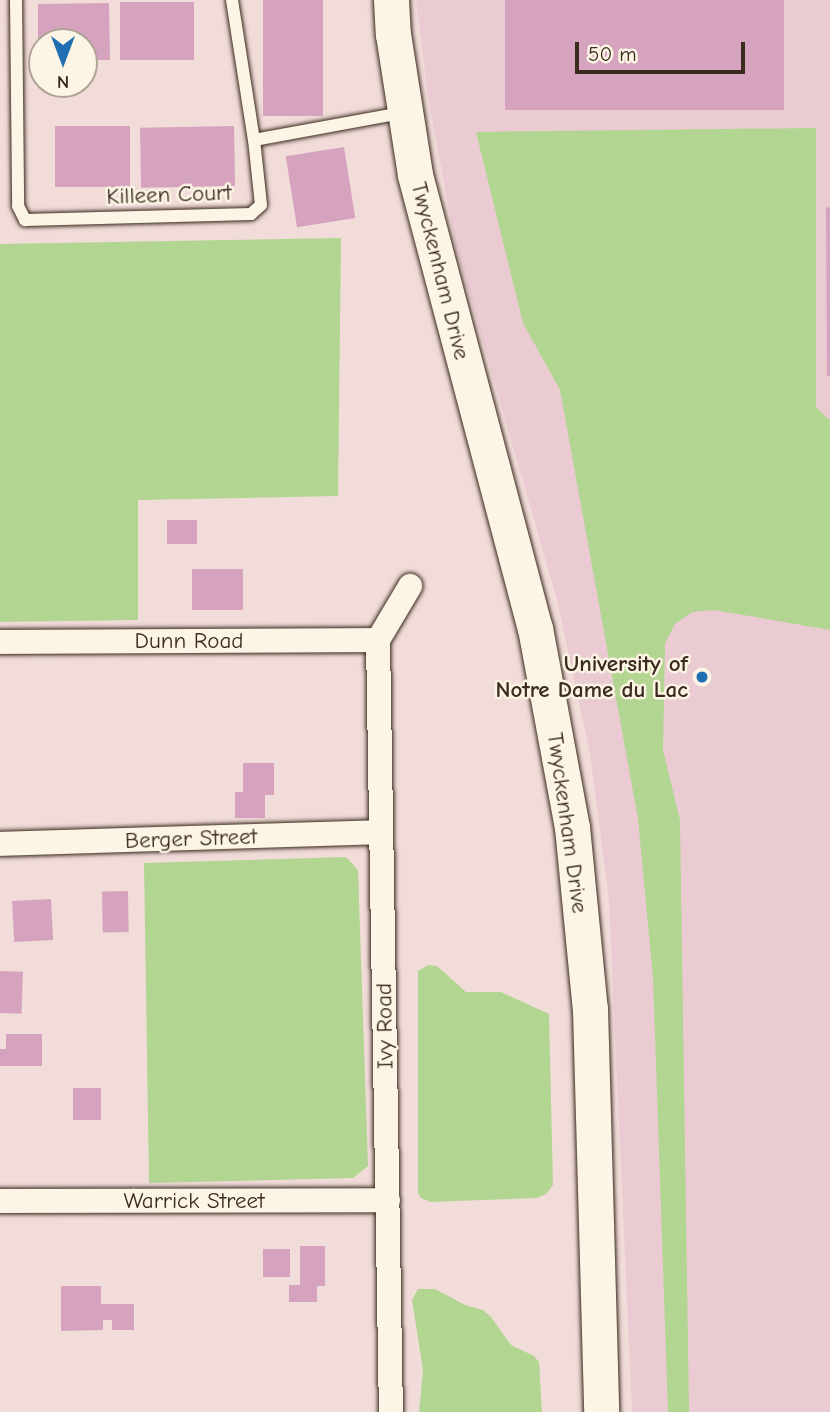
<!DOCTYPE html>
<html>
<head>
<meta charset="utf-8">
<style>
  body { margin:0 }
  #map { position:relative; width:830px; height:1412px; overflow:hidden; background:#f1dcd9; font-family:"Comic Neue",sans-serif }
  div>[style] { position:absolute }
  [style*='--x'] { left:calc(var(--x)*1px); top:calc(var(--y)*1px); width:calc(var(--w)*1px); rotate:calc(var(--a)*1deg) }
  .built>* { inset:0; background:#e9cbd1 }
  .green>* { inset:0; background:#b2d691 }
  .building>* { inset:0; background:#d6a3be; transform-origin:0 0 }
  .roads { filter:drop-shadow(0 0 2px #3b2a1e) drop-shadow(0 0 2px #3b2a1e) }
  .lane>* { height:12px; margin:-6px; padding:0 6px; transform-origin:6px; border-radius:6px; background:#fcf5e5 }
  .street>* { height:24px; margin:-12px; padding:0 12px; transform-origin:12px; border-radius:12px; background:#fcf5e5 }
  .secondary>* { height:35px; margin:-17.5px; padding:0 17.5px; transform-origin:17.5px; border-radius:17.5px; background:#fcf5e5 }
  .dots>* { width:19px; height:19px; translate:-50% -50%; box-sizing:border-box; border:4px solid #fcf5e5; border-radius:50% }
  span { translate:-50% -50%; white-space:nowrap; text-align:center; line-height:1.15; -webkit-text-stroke:5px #fcf5e5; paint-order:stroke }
  .street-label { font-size:23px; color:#3b2a1e }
  .poi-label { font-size:23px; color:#3b2a1e; font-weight:700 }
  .right { translate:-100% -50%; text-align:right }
  .north { position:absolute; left:28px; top:28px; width:70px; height:70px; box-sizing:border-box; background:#fcf5e5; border:2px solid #afa495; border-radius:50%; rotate:180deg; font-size:19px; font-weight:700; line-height:28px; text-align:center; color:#3b2a1e }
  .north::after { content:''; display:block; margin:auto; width:24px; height:32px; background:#1f6fb2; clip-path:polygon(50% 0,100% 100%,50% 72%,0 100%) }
  .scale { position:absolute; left:575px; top:42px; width:170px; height:32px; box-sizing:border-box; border:4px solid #3b2a1e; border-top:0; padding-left:9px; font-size:21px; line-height:24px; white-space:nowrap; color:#3b2a1e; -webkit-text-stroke:5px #fcf5e5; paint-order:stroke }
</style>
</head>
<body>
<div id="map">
  <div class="built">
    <div style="clip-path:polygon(416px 0,830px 0,830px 1412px,632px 1412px,609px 900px,590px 754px,557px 600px,456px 248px,428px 97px)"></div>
  </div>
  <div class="green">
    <div style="clip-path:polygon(816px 128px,816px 407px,830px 420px,830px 630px,714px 610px,692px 612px,675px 624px,665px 643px,663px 750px,680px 820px,689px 1412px,668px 1412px,653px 977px,638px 819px,560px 390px,523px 323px,476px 132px)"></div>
    <div style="clip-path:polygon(341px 238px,338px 496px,138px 500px,138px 620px,0 622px,0 244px)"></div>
    <div style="clip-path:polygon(346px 857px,358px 870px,368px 1166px,353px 1178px,149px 1183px,144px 863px)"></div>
    <div style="clip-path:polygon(428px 965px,437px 966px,466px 992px,501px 992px,549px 1014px,553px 1185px,546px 1194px,537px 1198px,431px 1202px,421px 1198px,418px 1193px,418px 971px)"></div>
    <div style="clip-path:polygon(418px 1289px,435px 1289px,465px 1305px,483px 1310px,491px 1317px,511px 1345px,534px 1356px,539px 1362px,542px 1412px,419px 1412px,423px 1370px,412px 1300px)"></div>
  </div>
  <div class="building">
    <div style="left:263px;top:0;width:60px;height:116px"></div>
    <div style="left:505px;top:0;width:279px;height:110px"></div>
    <div style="left:120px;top:2px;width:74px;height:58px"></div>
    <div style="clip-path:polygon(109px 3px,110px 60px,84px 60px,84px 42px,42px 42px,42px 60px,38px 60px,38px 4px)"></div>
    <div style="left:55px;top:126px;width:75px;height:61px"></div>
    <div style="left:234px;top:126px;width:60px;height:94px;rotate:89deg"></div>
    <div style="left:344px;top:147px;width:72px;height:59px;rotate:81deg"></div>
    <div style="clip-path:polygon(830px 207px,830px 376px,827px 376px,826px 208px)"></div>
    <div style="left:167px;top:520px;width:30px;height:24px"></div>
    <div style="left:192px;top:569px;width:51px;height:41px"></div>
    <div style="clip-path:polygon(243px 763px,274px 763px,274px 795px,265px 795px,265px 818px,235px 818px,235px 792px,243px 792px)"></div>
    <div style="left:128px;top:891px;width:41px;height:26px;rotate:89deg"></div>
    <div style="left:51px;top:899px;width:41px;height:39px;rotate:87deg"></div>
    <div style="left:0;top:971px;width:23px;height:42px;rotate:2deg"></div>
    <div style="clip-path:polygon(6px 1034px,42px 1034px,42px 1066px,0 1066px,0 1049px,6px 1049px)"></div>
    <div style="left:73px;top:1088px;width:28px;height:32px"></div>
    <div style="clip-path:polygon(300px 1246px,325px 1246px,325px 1286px,317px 1286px,317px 1302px,289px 1302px,289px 1285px,300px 1285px)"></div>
    <div style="left:290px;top:1249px;width:28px;height:27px;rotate:90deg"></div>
    <div style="clip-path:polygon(61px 1286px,101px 1286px,101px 1304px,134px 1304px,134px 1330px,112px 1330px,112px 1320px,103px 1320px,103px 1330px,61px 1331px)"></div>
  </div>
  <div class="roads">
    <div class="lane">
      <div style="--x:16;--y:0;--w:206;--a:89.4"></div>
      <div style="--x:18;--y:206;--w:16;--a:63"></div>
      <div style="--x:25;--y:220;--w:226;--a:-1.5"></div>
      <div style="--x:251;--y:214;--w:13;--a:-42"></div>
      <div style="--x:261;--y:205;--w:65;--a:-96.1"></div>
      <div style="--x:254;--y:140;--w:149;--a:-10.4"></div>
      <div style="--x:232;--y:0;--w:142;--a:81.1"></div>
    </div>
    <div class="street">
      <div style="--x:378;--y:640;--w:772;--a:89.04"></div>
      <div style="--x:378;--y:640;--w:63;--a:-59.3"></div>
      <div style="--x:0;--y:642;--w:378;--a:-0.3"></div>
      <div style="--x:0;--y:844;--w:381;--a:-1.8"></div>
      <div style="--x:0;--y:1201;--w:388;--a:-0.1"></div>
    </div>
    <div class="secondary">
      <div style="--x:391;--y:0;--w:34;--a:87"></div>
      <div style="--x:393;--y:34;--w:143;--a:81.1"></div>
      <div style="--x:415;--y:175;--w:469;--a:75.2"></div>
      <div style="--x:535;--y:628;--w:202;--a:79.5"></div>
      <div style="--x:572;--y:827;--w:183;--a:84.4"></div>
      <div style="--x:590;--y:1009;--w:403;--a:88.4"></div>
    </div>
  </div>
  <div class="dots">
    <div style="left:702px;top:677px;background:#1f6fb2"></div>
  </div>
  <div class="street-label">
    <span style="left:169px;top:195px;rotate:-2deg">Killeen Court</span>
    <span style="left:440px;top:271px;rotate:76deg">Twyckenham Drive</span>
    <span style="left:189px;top:641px">Dunn Road</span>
    <span style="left:567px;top:823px;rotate:82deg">Twyckenham Drive</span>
    <span style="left:191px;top:839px;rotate:-2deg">Berger Street</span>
    <span style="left:385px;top:1026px;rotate:-91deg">Ivy Road</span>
    <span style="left:194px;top:1201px">Warrick Street</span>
  </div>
  <div class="poi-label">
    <span class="right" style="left:688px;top:677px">University of<br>Notre Dame du Lac</span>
  </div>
  <div class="north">N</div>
  <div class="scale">50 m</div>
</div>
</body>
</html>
